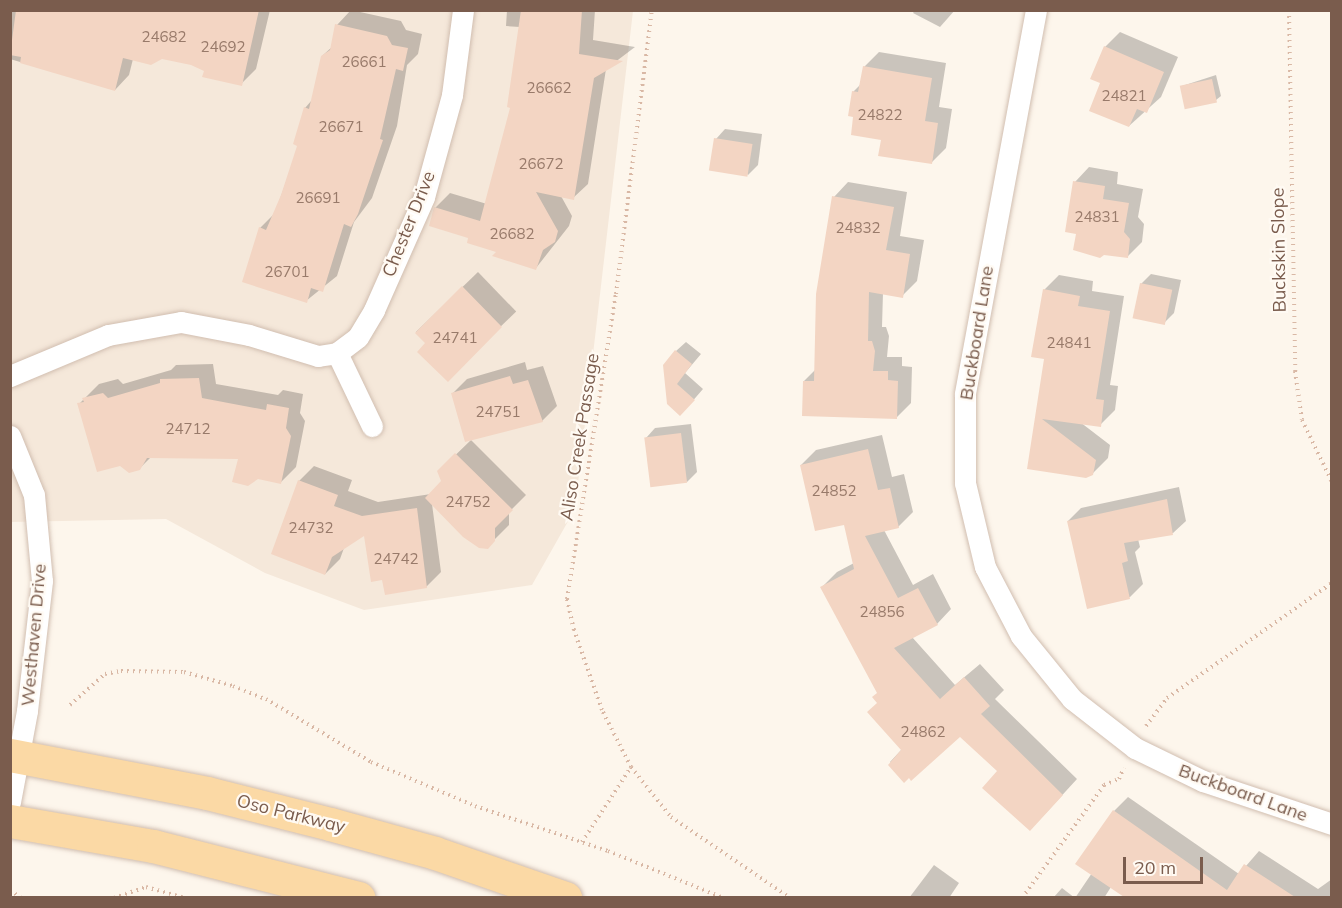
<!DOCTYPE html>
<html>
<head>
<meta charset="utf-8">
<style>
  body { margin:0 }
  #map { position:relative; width:1342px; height:908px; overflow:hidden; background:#fdf6ec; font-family:Mulish,sans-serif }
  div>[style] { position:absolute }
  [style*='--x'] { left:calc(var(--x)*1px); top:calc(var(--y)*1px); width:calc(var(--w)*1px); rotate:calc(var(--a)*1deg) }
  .residential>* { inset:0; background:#f5e8da }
  .shadow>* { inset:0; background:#0003; transform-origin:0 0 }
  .building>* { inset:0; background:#f3d5c3; transform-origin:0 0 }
  .path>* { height:4px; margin-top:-2px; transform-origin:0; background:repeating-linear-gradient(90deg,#d9b8a5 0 1.5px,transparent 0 6px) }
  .roads { filter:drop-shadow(0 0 2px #d1beb0) drop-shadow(0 0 2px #d1beb0) }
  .street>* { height:21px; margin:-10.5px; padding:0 10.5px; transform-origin:10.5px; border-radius:10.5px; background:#fff }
  .primary>* { height:33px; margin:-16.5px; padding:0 16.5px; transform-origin:16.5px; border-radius:16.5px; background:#fbd9a5 }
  span { translate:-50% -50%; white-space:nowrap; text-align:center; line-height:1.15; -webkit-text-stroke:4.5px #fffaf3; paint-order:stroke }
  .number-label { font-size:15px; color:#987a6a }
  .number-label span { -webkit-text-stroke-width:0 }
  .street-label { font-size:18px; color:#7a5c4d }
  .frame { position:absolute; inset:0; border:12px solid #7a5c4d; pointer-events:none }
  .scale { position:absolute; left:1123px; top:857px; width:80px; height:27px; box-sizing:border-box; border:3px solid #7a5c4d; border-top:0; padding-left:8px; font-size:18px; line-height:21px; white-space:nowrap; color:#7a5c4d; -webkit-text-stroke:4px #fffaf3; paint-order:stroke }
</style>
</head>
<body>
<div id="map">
  <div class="residential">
    <div style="clip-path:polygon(11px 11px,633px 11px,575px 509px,532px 585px,364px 610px,265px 573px,166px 519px,11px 522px)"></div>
  </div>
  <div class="shadow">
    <div style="clip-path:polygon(10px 10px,270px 10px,256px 69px,241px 84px,191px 64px,161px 57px,133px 59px,129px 75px,115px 90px,10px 59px)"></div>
    <div style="clip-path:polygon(351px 10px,401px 21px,406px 30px,422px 34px,418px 54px,407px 65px,397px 126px,372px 198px,354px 222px,337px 276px,306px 301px,260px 228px,275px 213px,299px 145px,305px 108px,312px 100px,322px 56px,332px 47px,337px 25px)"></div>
    <div style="clip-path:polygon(507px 10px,595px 10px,593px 40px,635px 47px,606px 69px,588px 184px,573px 198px,561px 196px,572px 216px,569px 226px,536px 268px,470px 237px,435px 208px,450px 193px,487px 204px,512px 107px,520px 27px,506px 26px)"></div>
    <div style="clip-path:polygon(915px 10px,955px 10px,940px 27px,913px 13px)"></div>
    <div style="clip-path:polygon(1120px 32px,1178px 57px,1161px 97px,1129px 126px,1102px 82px,1105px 47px)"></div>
    <div style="clip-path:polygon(879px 52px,946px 63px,939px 107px,952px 109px,946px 148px,931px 163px,883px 139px,855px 116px,853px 92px,861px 84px,864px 67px)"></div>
    <div style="clip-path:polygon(1216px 75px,1221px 96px,1216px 100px,1182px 86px)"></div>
    <div style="clip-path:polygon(725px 129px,762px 134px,758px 165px,748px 175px,716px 139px)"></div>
    <div style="clip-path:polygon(1089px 167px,1118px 172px,1117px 184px,1143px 189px,1138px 217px,1144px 224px,1142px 242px,1127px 257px,1077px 233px,1075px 182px)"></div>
    <div style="clip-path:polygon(848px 182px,907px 192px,900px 236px,924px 240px,917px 281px,902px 296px,883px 293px,882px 327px,886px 327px,889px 336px,887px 357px,902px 357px,902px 366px,912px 367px,911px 403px,896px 418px,804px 381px,815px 370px,834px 197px)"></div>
    <div style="left:478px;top:272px;width:55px;height:86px;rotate:46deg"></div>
    <div style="clip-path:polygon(1151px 274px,1181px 280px,1174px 313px,1164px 323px,1141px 284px)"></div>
    <div style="clip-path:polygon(1059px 275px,1093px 281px,1092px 291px,1124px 296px,1110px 385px,1118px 386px,1115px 410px,1100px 425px,1080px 422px,1110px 445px,1108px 458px,1093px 473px,1029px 467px,1046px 358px,1044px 290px)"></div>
    <div style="clip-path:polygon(686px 342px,701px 354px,685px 373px,703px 389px,690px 404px,668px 403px,676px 351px)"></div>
    <div style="clip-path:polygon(525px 362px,527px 370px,543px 366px,557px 406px,542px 421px,453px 393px,467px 379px)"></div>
    <div style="clip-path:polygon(213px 364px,216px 384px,278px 395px,283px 390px,303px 394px,300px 413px,305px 421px,296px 467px,281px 482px,257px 477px,240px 457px,152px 456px,139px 469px,79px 404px,99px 384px,118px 379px,123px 384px,171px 370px,176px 365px)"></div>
    <div style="clip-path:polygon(691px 424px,697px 472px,687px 482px,646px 438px,655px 428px)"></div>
    <div style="clip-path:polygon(882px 435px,892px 477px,904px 474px,913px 512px,898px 527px,884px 530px,913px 585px,933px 574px,951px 609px,937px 624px,912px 637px,955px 685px,980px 664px,1004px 690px,995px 699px,1077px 779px,1044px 815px,960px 735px,904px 780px,890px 762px,902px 749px,879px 702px,878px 693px,822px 587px,837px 572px,854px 563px,845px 523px,801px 465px,816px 450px)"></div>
    <div style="clip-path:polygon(471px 440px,526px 495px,509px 512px,509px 525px,487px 547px,432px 504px,441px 572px,426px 587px,384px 579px,365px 533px,344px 548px,340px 559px,325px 574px,299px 481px,314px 466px,352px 480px,348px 491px,378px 502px,431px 494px,443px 482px,439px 471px)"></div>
    <div style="clip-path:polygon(1179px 487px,1186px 521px,1173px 533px,1138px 539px,1140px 547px,1135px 552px,1143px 584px,1130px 597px,1088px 607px,1068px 521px,1081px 508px)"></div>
    <div style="clip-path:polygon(1128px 797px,1239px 874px,1259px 851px,1318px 889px,1332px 879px,1332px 898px,1127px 898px,1111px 887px,1104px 898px,1075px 898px,1092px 873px,1114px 811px)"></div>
    <div style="clip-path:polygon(934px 865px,959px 883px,949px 898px,909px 898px)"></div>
    <div style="clip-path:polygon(1062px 888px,1075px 898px,1053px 898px)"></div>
  </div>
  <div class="building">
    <div style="clip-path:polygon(16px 10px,259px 10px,242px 86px,202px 77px,204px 71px,191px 65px,162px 59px,151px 65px,123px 58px,115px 91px,20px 63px,21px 57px,10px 55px)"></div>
    <div style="clip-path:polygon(521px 10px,582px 10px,579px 54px,623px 61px,594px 78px,574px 200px,536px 192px,558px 231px,555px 242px,543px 250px,536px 270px,492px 256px,496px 252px,467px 243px,468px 238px,429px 226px,434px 207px,480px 221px,510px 108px,507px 107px)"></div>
    <div style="clip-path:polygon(335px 24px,387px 36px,392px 45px,408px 48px,403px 71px,396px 69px,380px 139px,383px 140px,358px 214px,351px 227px,344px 224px,323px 292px,311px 288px,307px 303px,242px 282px,259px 227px,266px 230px,281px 195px,297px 146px,293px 144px,304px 107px,309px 109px,321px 56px,330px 50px)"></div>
    <div style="clip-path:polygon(1104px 46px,1164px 72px,1147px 113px,1137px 109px,1129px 127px,1089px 111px,1100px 83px,1090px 79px)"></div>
    <div style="clip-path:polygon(863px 66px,932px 78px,925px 121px,938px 123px,932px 164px,878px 156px,881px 140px,851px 135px,853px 117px,848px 116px,852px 91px,858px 92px)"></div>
    <div style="left:1212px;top:79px;width:24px;height:33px;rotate:78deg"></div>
    <div style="left:714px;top:138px;width:39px;height:33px;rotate:9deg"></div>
    <div style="clip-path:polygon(1073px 181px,1105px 186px,1103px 199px,1129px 203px,1124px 232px,1130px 239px,1128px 258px,1104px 255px,1100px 258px,1073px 250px,1076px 234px,1065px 232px)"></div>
    <div style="clip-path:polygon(832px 196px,894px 207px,886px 250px,910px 254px,903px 298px,869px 292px,868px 341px,872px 341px,875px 351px,873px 371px,888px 371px,888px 380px,898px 381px,897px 419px,802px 416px,803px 381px,814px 381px,816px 294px)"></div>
    <div style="left:1140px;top:283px;width:33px;height:36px;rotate:12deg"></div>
    <div style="clip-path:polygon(462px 286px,502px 327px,448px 382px,417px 352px,425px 343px,415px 333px)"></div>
    <div style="clip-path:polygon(1043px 289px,1080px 296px,1078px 306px,1110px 311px,1096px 399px,1104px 400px,1101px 427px,1042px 419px,1096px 460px,1093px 475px,1086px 478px,1027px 469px,1044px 359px,1031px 357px)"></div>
    <div style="clip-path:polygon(675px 350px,692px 364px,677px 384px,695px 400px,680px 416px,667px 404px,663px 365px)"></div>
    <div style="clip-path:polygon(510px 376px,513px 384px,528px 380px,543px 422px,465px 442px,451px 393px)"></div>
    <div style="clip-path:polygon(199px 378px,202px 398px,266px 410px,267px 404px,289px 408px,286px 428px,291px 436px,281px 484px,258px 479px,248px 486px,232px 482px,238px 459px,147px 458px,140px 470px,129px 473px,120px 466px,97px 472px,77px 403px,84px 402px,82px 398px,103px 393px,108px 398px,160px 383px,160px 379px)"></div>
    <div style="left:681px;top:433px;width:50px;height:37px;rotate:83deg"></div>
    <div style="clip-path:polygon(868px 449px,878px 490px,890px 488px,899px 528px,865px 536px,898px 598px,918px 588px,938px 625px,894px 648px,940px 699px,964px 677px,990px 706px,981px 714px,1063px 795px,1030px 831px,982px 788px,997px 771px,960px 737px,911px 781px,909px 778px,904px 783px,888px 765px,901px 750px,867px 712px,877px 703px,872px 697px,877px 693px,820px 587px,854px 569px,844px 525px,815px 531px,800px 465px)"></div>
    <div style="clip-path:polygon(455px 453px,513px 510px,495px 528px,495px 541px,488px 549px,479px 548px,463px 537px,425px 498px,441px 481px,437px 471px)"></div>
    <div style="clip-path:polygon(298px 480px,338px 495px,334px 506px,362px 516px,417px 508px,427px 588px,385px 595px,382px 580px,371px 582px,364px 536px,332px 557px,325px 575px,271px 554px)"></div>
    <div style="clip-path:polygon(1167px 499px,1173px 535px,1124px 543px,1128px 561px,1122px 563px,1130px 599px,1087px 609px,1067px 521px)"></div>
    <div style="clip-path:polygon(1113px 810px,1227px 890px,1244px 864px,1295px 897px,1124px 897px,1075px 864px)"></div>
  </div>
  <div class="path">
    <div style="--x:1289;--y:10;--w:361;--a:89"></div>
    <div style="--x:1295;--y:371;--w:49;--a:81.9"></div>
    <div style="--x:1302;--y:420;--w:69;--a:64.2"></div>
    <div style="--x:70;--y:705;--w:47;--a:-41.5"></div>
    <div style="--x:105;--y:674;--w:16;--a:-11"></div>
    <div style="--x:121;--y:671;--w:63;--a:0.9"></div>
    <div style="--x:184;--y:672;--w:51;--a:15.9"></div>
    <div style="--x:233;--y:686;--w:35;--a:22"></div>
    <div style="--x:266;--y:699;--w:122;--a:31"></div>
    <div style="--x:371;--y:762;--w:113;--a:22.9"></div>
    <div style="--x:475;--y:806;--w:140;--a:18.7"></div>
    <div style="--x:608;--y:851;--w:125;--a:22.1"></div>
    <div style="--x:1146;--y:726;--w:35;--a:-53"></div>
    <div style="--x:1167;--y:698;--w:201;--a:-34.9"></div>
    <div style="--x:631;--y:767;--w:64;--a:51.3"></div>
    <div style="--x:671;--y:817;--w:144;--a:34.2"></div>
    <div style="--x:582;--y:842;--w:90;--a:-56.8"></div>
    <div style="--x:631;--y:767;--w:64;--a:-117"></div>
    <div style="--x:602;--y:710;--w:85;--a:-109.3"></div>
    <div style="--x:574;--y:630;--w:32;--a:-103"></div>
    <div style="--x:567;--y:599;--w:309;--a:-80.9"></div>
    <div style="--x:616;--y:294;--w:286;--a:-82.8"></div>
    <div style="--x:10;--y:890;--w:14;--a:36"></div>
    <div style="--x:114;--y:898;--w:34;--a:-19"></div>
    <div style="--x:146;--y:887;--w:41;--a:15.8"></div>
    <div style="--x:1022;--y:898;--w:140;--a:-54"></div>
    <div style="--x:1104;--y:785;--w:16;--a:-22"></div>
    <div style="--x:1119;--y:779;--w:12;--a:-66"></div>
  </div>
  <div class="roads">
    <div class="street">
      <div style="--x:1036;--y:10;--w:391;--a:100.5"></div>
      <div style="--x:965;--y:394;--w:89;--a:90"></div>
      <div style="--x:965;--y:483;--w:86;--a:76.6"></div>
      <div style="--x:985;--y:567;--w:78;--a:62.4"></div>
      <div style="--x:1021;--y:636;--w:81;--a:51"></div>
      <div style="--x:1072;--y:699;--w:80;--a:37.9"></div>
      <div style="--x:1135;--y:748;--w:76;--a:25.9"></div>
      <div style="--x:1203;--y:781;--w:136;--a:18.4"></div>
      <div style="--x:337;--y:353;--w:26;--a:-37"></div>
      <div style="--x:358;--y:337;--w:31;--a:-59"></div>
      <div style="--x:374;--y:310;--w:124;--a:-66.1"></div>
      <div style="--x:424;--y:197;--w:106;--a:-74.6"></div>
      <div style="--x:452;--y:95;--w:86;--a:-82.6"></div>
      <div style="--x:10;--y:376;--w:106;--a:-22.7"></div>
      <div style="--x:108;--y:335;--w:74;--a:-10.1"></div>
      <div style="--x:181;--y:322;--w:69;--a:10.8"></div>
      <div style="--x:249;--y:335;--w:72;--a:16.9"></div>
      <div style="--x:318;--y:356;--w:19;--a:-9"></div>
      <div style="--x:337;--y:353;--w:81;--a:64.4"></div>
      <div style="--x:10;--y:436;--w:64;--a:67.9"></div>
      <div style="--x:34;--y:495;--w:86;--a:84.7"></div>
      <div style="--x:42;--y:581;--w:131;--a:96.6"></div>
      <div style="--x:27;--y:711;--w:93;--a:100.6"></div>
    </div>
    <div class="primary">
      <div style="--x:10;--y:755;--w:201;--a:10.9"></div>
      <div style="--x:207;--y:793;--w:127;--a:14.1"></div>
      <div style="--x:330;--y:824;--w:109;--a:15.4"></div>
      <div style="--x:435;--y:853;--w:138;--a:19.1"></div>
      <div style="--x:10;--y:821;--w:145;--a:9.9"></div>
      <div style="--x:153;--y:846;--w:212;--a:14.2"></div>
    </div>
  </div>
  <div class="number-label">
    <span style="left:164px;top:37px">24682</span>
    <span style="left:223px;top:47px">24692</span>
    <span style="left:364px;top:62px">26661</span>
    <span style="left:549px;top:88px">26662</span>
    <span style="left:1124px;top:96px">24821</span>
    <span style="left:880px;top:115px">24822</span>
    <span style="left:341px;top:127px">26671</span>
    <span style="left:541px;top:164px">26672</span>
    <span style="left:318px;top:198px">26691</span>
    <span style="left:1097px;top:217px">24831</span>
    <span style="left:858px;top:228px">24832</span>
    <span style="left:512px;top:234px">26682</span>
    <span style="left:287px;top:272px">26701</span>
    <span style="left:455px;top:338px">24741</span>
    <span style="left:1069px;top:343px">24841</span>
    <span style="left:498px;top:412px">24751</span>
    <span style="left:188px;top:429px">24712</span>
    <span style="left:834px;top:491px">24852</span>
    <span style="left:468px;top:502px">24752</span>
    <span style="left:311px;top:528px">24732</span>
    <span style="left:396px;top:559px">24742</span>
    <span style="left:882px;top:612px">24856</span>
    <span style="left:923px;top:732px">24862</span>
  </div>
  <div class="street-label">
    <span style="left:409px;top:224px;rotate:-68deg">Chester Drive</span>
    <span style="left:1279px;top:250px;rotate:-91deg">Buckskin Slope</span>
    <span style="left:977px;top:333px;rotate:-81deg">Buckboard Lane</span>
    <span style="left:580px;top:437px;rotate:-81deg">Aliso Creek Passage</span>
    <span style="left:34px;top:635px;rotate:-85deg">Westhaven Drive</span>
    <span style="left:1243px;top:793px;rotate:20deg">Buckboard Lane</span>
    <span style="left:291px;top:814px;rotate:14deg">Oso Parkway</span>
  </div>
  <div class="frame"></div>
  <div class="scale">20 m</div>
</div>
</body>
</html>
